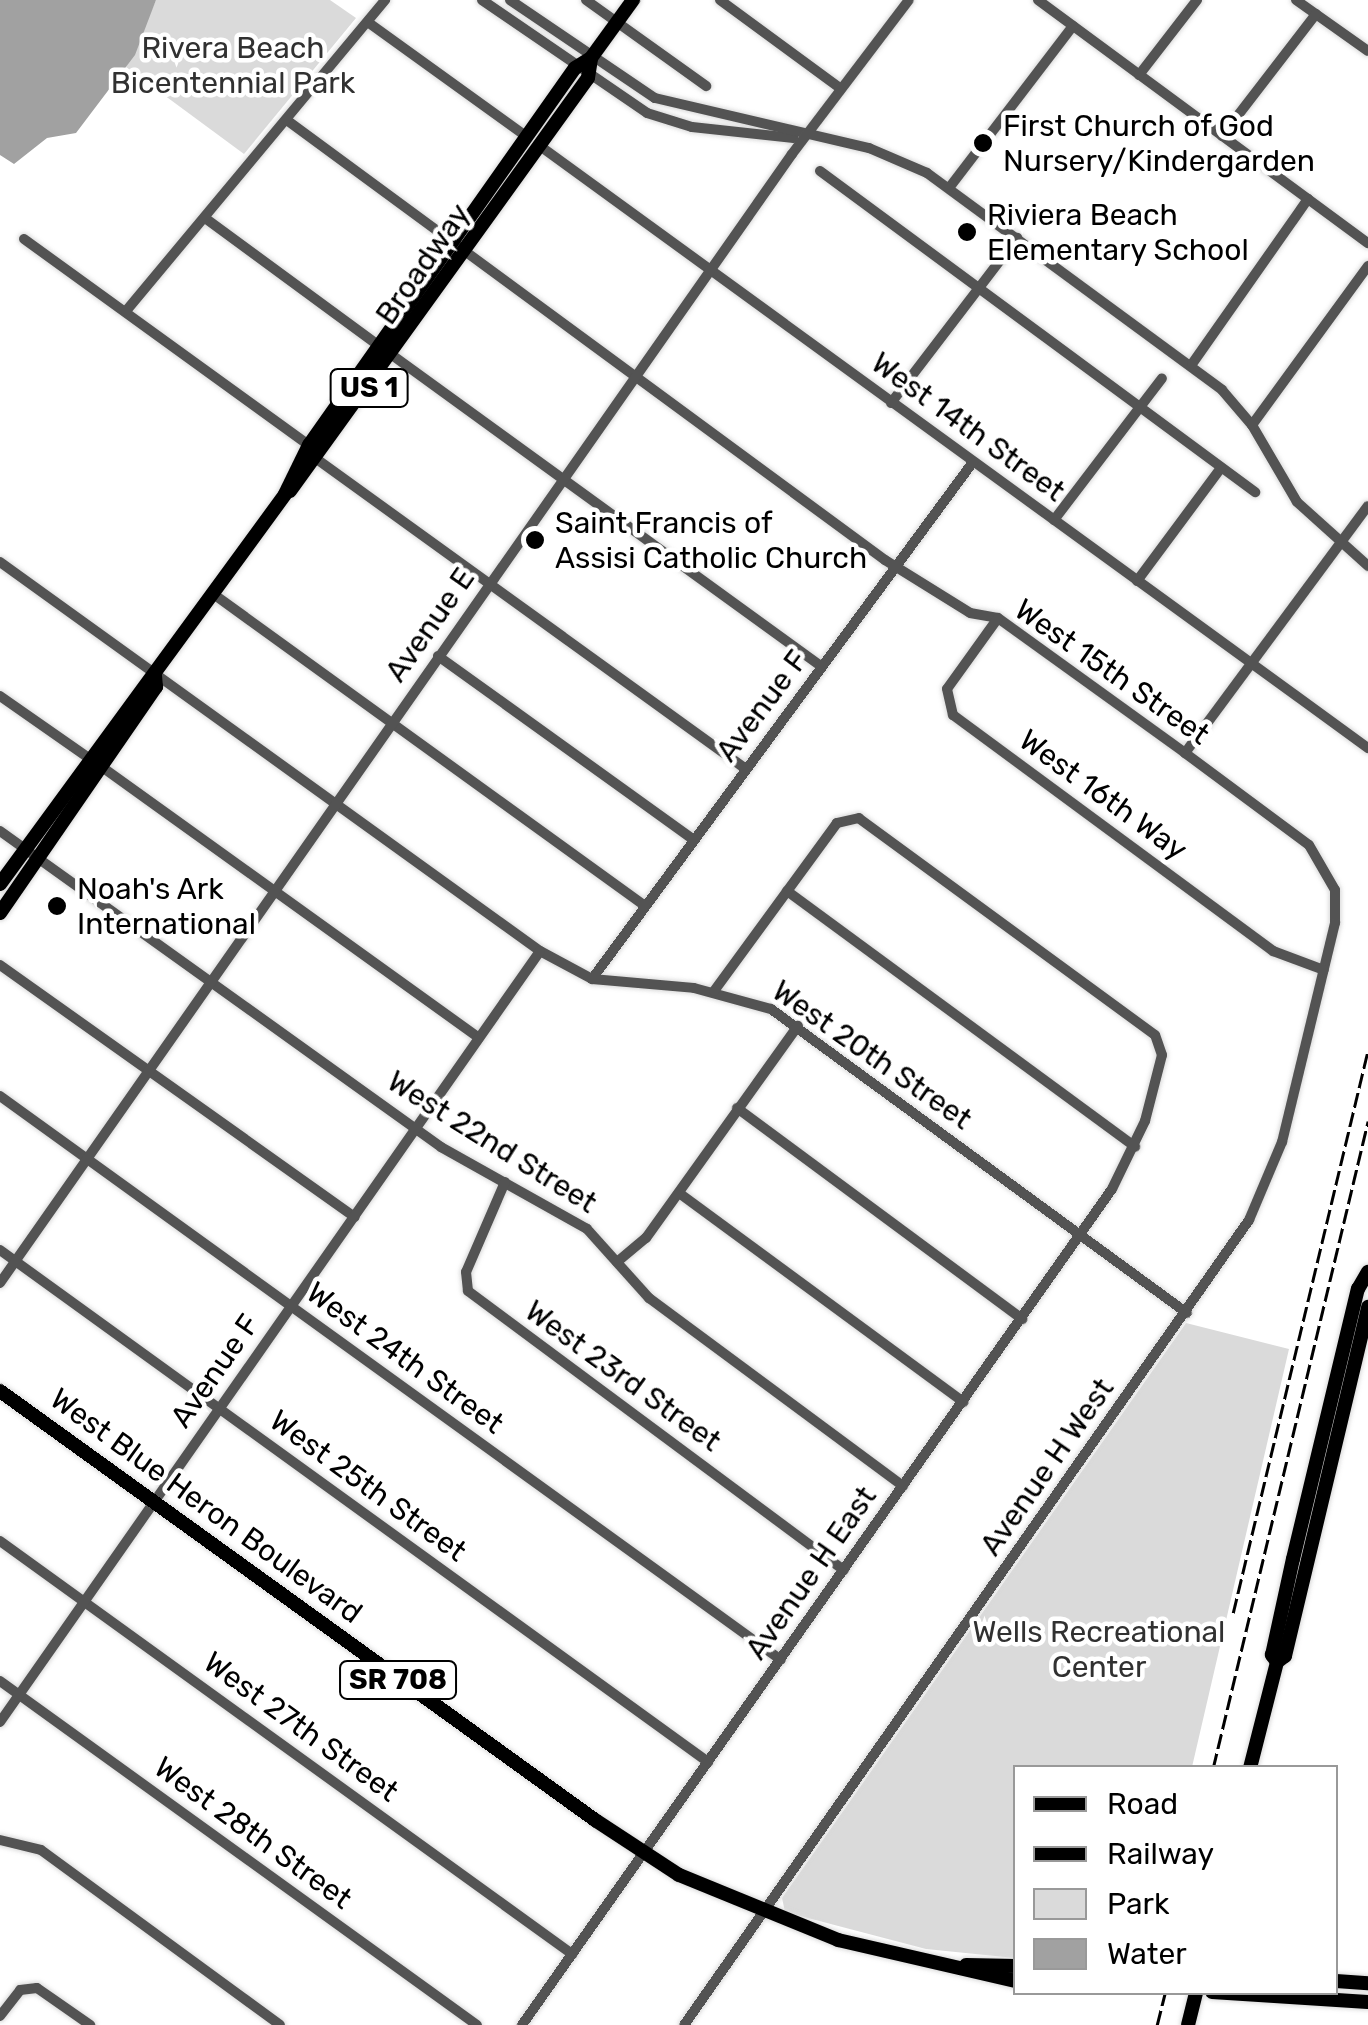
<!DOCTYPE html>
<html>
<head>
<meta charset="utf-8">
<style>
  body { margin:0 }
  #map { position:relative; width:1368px; height:2025px; overflow:hidden; background:#fff; font-family:Rubik,sans-serif }
  div>[style] { position:absolute }
  [style*='--x'] { left:calc(var(--x)*1px); top:calc(var(--y)*1px); width:calc(var(--w)*1px); rotate:calc(var(--a)*1deg) }
  .green>* { inset:0; background:#dadada }
  .water>* { inset:0; background:#a1a1a1 }
  .roads { filter:drop-shadow(0 0 2px #dbdbdb) drop-shadow(0 0 2px #dbdbdb) }
  .minor>* { height:10px; margin:-5px; padding:0 5px; transform-origin:5px; border-radius:5px; background:#535353 }
  .major>* { height:14px; margin:-7px; padding:0 7px; transform-origin:7px; border-radius:7px; background:#000 }
  .rail>* { height:2.5px; margin-top:-1.25px; transform-origin:0; background:repeating-linear-gradient(90deg,#000 0 15px,transparent 0 20px) }
  .dots>* { width:28px; height:28px; translate:-50% -50%; box-sizing:border-box; border:5px solid #fff; border-radius:50% }
  span { translate:-50% -50%; white-space:nowrap; text-align:center; line-height:1.15; -webkit-text-stroke:9px #fff; paint-order:stroke }
  .shield-label span { padding:2px 8px; background:#fff; border:2px solid; border-radius:8px; -webkit-text-stroke-width:0 }
  .shield-label { font-size:28px; color:#000; font-weight:700 }
  .park-label { font-size:30px; color:#313131 }
  .poi-label { font-size:30px; color:#000 }
  .left { translate:0 -50%; text-align:left }
  .street-label { font-size:30px; color:#000 }
  .legend { position:absolute; left:1013px; top:1765px; width:325px; height:230px; box-sizing:border-box; background:#fff; border:2px solid #999; margin:0; padding:12px 18px; list-style:none; font-size:30px; color:#000 }
  .legend li { display:flex; align-items:center; gap:20px; height:50px }
  .legend b { width:50px; border:2px solid #999 }
</style>
</head>
<body>
<div id="map">
  <div class="green">
    <div style="clip-path:polygon(156px 0,330px 0,356px 18px,244px 154px,126px 67px)"></div>
    <div style="clip-path:polygon(1186px 1323px,1289px 1349px,1192px 1767px,1016px 1768px,1015px 1958px,926px 1949px,785px 1912px,782px 1898px)"></div>
  </div>
  <div class="water">
    <div style="clip-path:polygon(0 0,156px 0,135px 55px,76px 133px,47px 138px,14px 164px,0 155px)"></div>
  </div>
  <div class="roads">
    <div class="minor">
      <div style="--x:482;--y:0;--w:200;--a:34.4"></div>
      <div style="--x:647;--y:113;--w:47;--a:17.3"></div>
      <div style="--x:692;--y:127;--w:102;--a:6.2"></div>
      <div style="--x:510;--y:0;--w:175;--a:34.1"></div>
      <div style="--x:655;--y:98;--w:220;--a:13.2"></div>
      <div style="--x:869;--y:148;--w:63;--a:23.3"></div>
      <div style="--x:927;--y:173;--w:366;--a:36.3"></div>
      <div style="--x:1222;--y:390;--w:46;--a:49.4"></div>
      <div style="--x:1252;--y:425;--w:89;--a:59.7"></div>
      <div style="--x:1297;--y:502;--w:96;--a:42"></div>
      <div style="--x:586;--y:0;--w:148;--a:35.6"></div>
      <div style="--x:720;--y:0;--w:150;--a:36.3"></div>
      <div style="--x:1038;--y:0;--w:410;--a:36.4"></div>
      <div style="--x:1296;--y:0;--w:88;--a:35.3"></div>
      <div style="--x:369;--y:23;--w:195;--a:35.8"></div>
      <div style="--x:1139;--y:75;--w:95;--a:-52.3"></div>
      <div style="--x:288;--y:121;--w:741;--a:36.33"></div>
      <div style="--x:885;--y:560;--w:100;--a:31.9"></div>
      <div style="--x:970;--y:613;--w:28;--a:10"></div>
      <div style="--x:998;--y:618;--w:231;--a:35.8"></div>
      <div style="--x:1185;--y:753;--w:154;--a:36.6"></div>
      <div style="--x:1309;--y:845;--w:52;--a:60"></div>
      <div style="--x:1335;--y:890;--w:33;--a:90"></div>
      <div style="--x:1335;--y:923;--w:225;--a:103.6"></div>
      <div style="--x:1282;--y:1142;--w:85;--a:112.9"></div>
      <div style="--x:1249;--y:1220;--w:983;--a:125.06"></div>
      <div style="--x:1222;--y:136;--w:154;--a:-52.4"></div>
      <div style="--x:540;--y:146;--w:1024;--a:36.02"></div>
      <div style="--x:820;--y:171;--w:541;--a:36.42"></div>
      <div style="--x:949;--y:188;--w:204;--a:-52.6"></div>
      <div style="--x:205;--y:218;--w:216;--a:36.3"></div>
      <div style="--x:24;--y:239;--w:352;--a:35.9"></div>
      <div style="--x:126;--y:311;--w:405;--a:-50.2"></div>
      <div style="--x:392;--y:355;--w:531;--a:35.96"></div>
      <div style="--x:1192;--y:364;--w:202;--a:-54.9"></div>
      <div style="--x:891;--y:403;--w:208;--a:-52.6"></div>
      <div style="--x:1252;--y:425;--w:197;--a:-53.9"></div>
      <div style="--x:318;--y:460;--w:528;--a:35.83"></div>
      <div style="--x:1054;--y:520;--w:178;--a:-52.7"></div>
      <div style="--x:0;--y:562;--w:666;--a:35.77"></div>
      <div style="--x:540;--y:951;--w:59;--a:28.3"></div>
      <div style="--x:592;--y:979;--w:102;--a:5"></div>
      <div style="--x:694;--y:988;--w:80;--a:15.3"></div>
      <div style="--x:771;--y:1009;--w:515;--a:36.16"></div>
      <div style="--x:1137;--y:581;--w:141;--a:-53.4"></div>
      <div style="--x:212;--y:593;--w:534;--a:35.86"></div>
      <div style="--x:998;--y:618;--w:87;--a:125.7"></div>
      <div style="--x:947;--y:689;--w:27;--a:77"></div>
      <div style="--x:953;--y:715;--w:398;--a:36.4"></div>
      <div style="--x:1273;--y:951;--w:54;--a:20.4"></div>
      <div style="--x:438;--y:656;--w:315;--a:35.7"></div>
      <div style="--x:0;--y:696;--w:108;--a:34.9"></div>
      <div style="--x:1185;--y:753;--w:307;--a:-53.5"></div>
      <div style="--x:102;--y:767;--w:464;--a:35.7"></div>
      <div style="--x:0;--y:831;--w:543;--a:35.62"></div>
      <div style="--x:441;--y:1147;--w:167;--a:29.3"></div>
      <div style="--x:587;--y:1229;--w:93;--a:48.1"></div>
      <div style="--x:649;--y:1298;--w:316;--a:36.5"></div>
      <div style="--x:787;--y:891;--w:432;--a:36.3"></div>
      <div style="--x:0;--y:965;--w:435;--a:35.4"></div>
      <div style="--x:592;--y:979;--w:642;--a:-53.61"></div>
      <div style="--x:0;--y:1096;--w:963;--a:35.83"></div>
      <div style="--x:737;--y:1108;--w:355;--a:36.5"></div>
      <div style="--x:505;--y:1182;--w:98;--a:113.4"></div>
      <div style="--x:466;--y:1272;--w:19;--a:84"></div>
      <div style="--x:468;--y:1291;--w:468;--a:36.6"></div>
      <div style="--x:679;--y:1193;--w:353;--a:36.3"></div>
      <div style="--x:0;--y:1250;--w:874;--a:35.87"></div>
      <div style="--x:617;--y:1262;--w:38;--a:-40"></div>
      <div style="--x:646;--y:1238;--w:261;--a:-54.4"></div>
      <div style="--x:0;--y:1283;--w:1379;--a:-54.95"></div>
      <div style="--x:792;--y:154;--w:193;--a:-52.8"></div>
      <div style="--x:0;--y:1541;--w:706;--a:35.83"></div>
      <div style="--x:0;--y:1681;--w:588;--a:35.8"></div>
      <div style="--x:0;--y:1722;--w:941;--a:-54.99"></div>
      <div style="--x:0;--y:1840;--w:42;--a:13.7"></div>
      <div style="--x:41;--y:1850;--w:296;--a:36.2"></div>
      <div style="--x:0;--y:2016;--w:33;--a:-52"></div>
      <div style="--x:20;--y:1990;--w:17;--a:-7"></div>
      <div style="--x:37;--y:1988;--w:65;--a:34.9"></div>
      <div style="--x:522;--y:2025;--w:1023;--a:-54.79"></div>
      <div style="--x:1112;--y:1189;--w:76;--a:-64.1"></div>
      <div style="--x:1145;--y:1121;--w:68;--a:-75.6"></div>
      <div style="--x:1162;--y:1055;--w:21;--a:-109"></div>
      <div style="--x:1155;--y:1035;--w:367;--a:-143.8"></div>
      <div style="--x:859;--y:818;--w:23;--a:167"></div>
      <div style="--x:837;--y:823;--w:208;--a:126.2"></div>
    </div>
    <div class="major">
      <div style="--x:290;--y:491;--w:509;--a:-54.19"></div>
      <div style="--x:588;--y:78;--w:20;--a:-81"></div>
      <div style="--x:0;--y:884;--w:483;--a:-53.8"></div>
      <div style="--x:285;--y:494;--w:55;--a:-63.9"></div>
      <div style="--x:309;--y:445;--w:461;--a:-54.8"></div>
      <div style="--x:575;--y:68;--w:19;--a:-32"></div>
      <div style="--x:591;--y:58;--w:72;--a:-54.1"></div>
      <div style="--x:0;--y:913;--w:275;--a:-55.4"></div>
      <div style="--x:156;--y:687;--w:12;--a:-95"></div>
      <div style="--x:0;--y:1391;--w:734;--a:35.79"></div>
      <div style="--x:595;--y:1820;--w:100;--a:33.2"></div>
      <div style="--x:679;--y:1875;--w:172;--a:22.2"></div>
      <div style="--x:838;--y:1940;--w:183;--a:13"></div>
      <div style="--x:1277;--y:1662;--w:9;--a:-126"></div>
      <div style="--x:1272;--y:1655;--w:98;--a:-77.7"></div>
      <div style="--x:1293;--y:1559;--w:278;--a:-76.5"></div>
      <div style="--x:1358;--y:1289;--w:20;--a:-60"></div>
      <div style="--x:1250;--y:1768;--w:109;--a:-75.7"></div>
      <div style="--x:1277;--y:1662;--w:10;--a:-37"></div>
      <div style="--x:1285;--y:1656;--w:359;--a:-76.6"></div>
      <div style="--x:966;--y:1965;--w:50;--a:1.1"></div>
      <div style="--x:1336;--y:1981;--w:32;--a:4"></div>
      <div style="--x:1212;--y:1992;--w:156;--a:3.7"></div>
      <div style="--x:1188;--y:2025;--w:34;--a:-76"></div>
    </div>
  </div>
  <div class="rail">
    <div style="--x:1233;--y:1613;--w:579;--a:-76.52"></div>
    <div style="--x:1213;--y:1768;--w:665;--a:-76.53"></div>
    <div style="--x:1157;--y:2025;--w:34;--a:-76"></div>
  </div>
  <div class="dots">
    <div style="left:983px;top:143px;background:#000"></div>
    <div style="left:967px;top:232px;background:#000"></div>
    <div style="left:535px;top:540px;background:#000"></div>
    <div style="left:57px;top:906px;background:#000"></div>
  </div>
  <div class="shield-label">
    <span style="left:369px;top:388px">US 1</span>
    <span style="left:398px;top:1680px">SR 708</span>
  </div>
  <div class="park-label">
    <span style="left:233px;top:65px">Rivera Beach<br>Bicentennial Park</span>
    <span style="left:1099px;top:1649px">Wells Recreational<br>Center</span>
  </div>
  <div class="poi-label">
    <span class="left" style="left:1003px;top:143px">First Church of God<br>Nursery/Kindergarden</span>
    <span class="left" style="left:987px;top:232px">Riviera Beach<br>Elementary School</span>
    <span class="left" style="left:555px;top:540px">Saint Francis of<br>Assisi Catholic Church</span>
    <span class="left" style="left:77px;top:906px">Noah's Ark<br>International</span>
  </div>
  <div class="street-label">
    <span style="left:423px;top:264px;rotate:-55deg">Broadway</span>
    <span style="left:968px;top:427px;rotate:36deg">West 14th Street</span>
    <span style="left:430px;top:625px;rotate:-55deg">Avenue E</span>
    <span style="left:1112px;top:672px;rotate:35deg">West 15th Street</span>
    <span style="left:762px;top:706px;rotate:-53deg">Avenue F</span>
    <span style="left:1103px;top:795px;rotate:36deg">West 16th Way</span>
    <span style="left:872px;top:1055px;rotate:35deg">West 20th Street</span>
    <span style="left:492px;top:1142px;rotate:32deg">West 22nd Street</span>
    <span style="left:405px;top:1358px;rotate:36deg">West 24th Street</span>
    <span style="left:215px;top:1371px;rotate:-55deg">Avenue F</span>
    <span style="left:623px;top:1376px;rotate:36deg">West 23rd Street</span>
    <span style="left:1047px;top:1467px;rotate:-55deg">Avenue H West</span>
    <span style="left:368px;top:1486px;rotate:36deg">West 25th Street</span>
    <span style="left:206px;top:1506px;rotate:36deg">West Blue Heron Boulevard</span>
    <span style="left:811px;top:1573px;rotate:-55deg">Avenue H East</span>
    <span style="left:301px;top:1727px;rotate:36deg">West 27th Street</span>
    <span style="left:253px;top:1833px;rotate:36deg">West 28th Street</span>
  </div>
  <ul class="legend">
  <li><b style="height:12px;background:#000"></b>Road</li>
  <li><b style="height:12px;background:#000"></b>Railway</li>
  <li><b style="height:28px;background:#dadada"></b>Park</li>
  <li><b style="height:28px;background:#a1a1a1"></b>Water</li>
  </ul>
</div>
</body>
</html>
